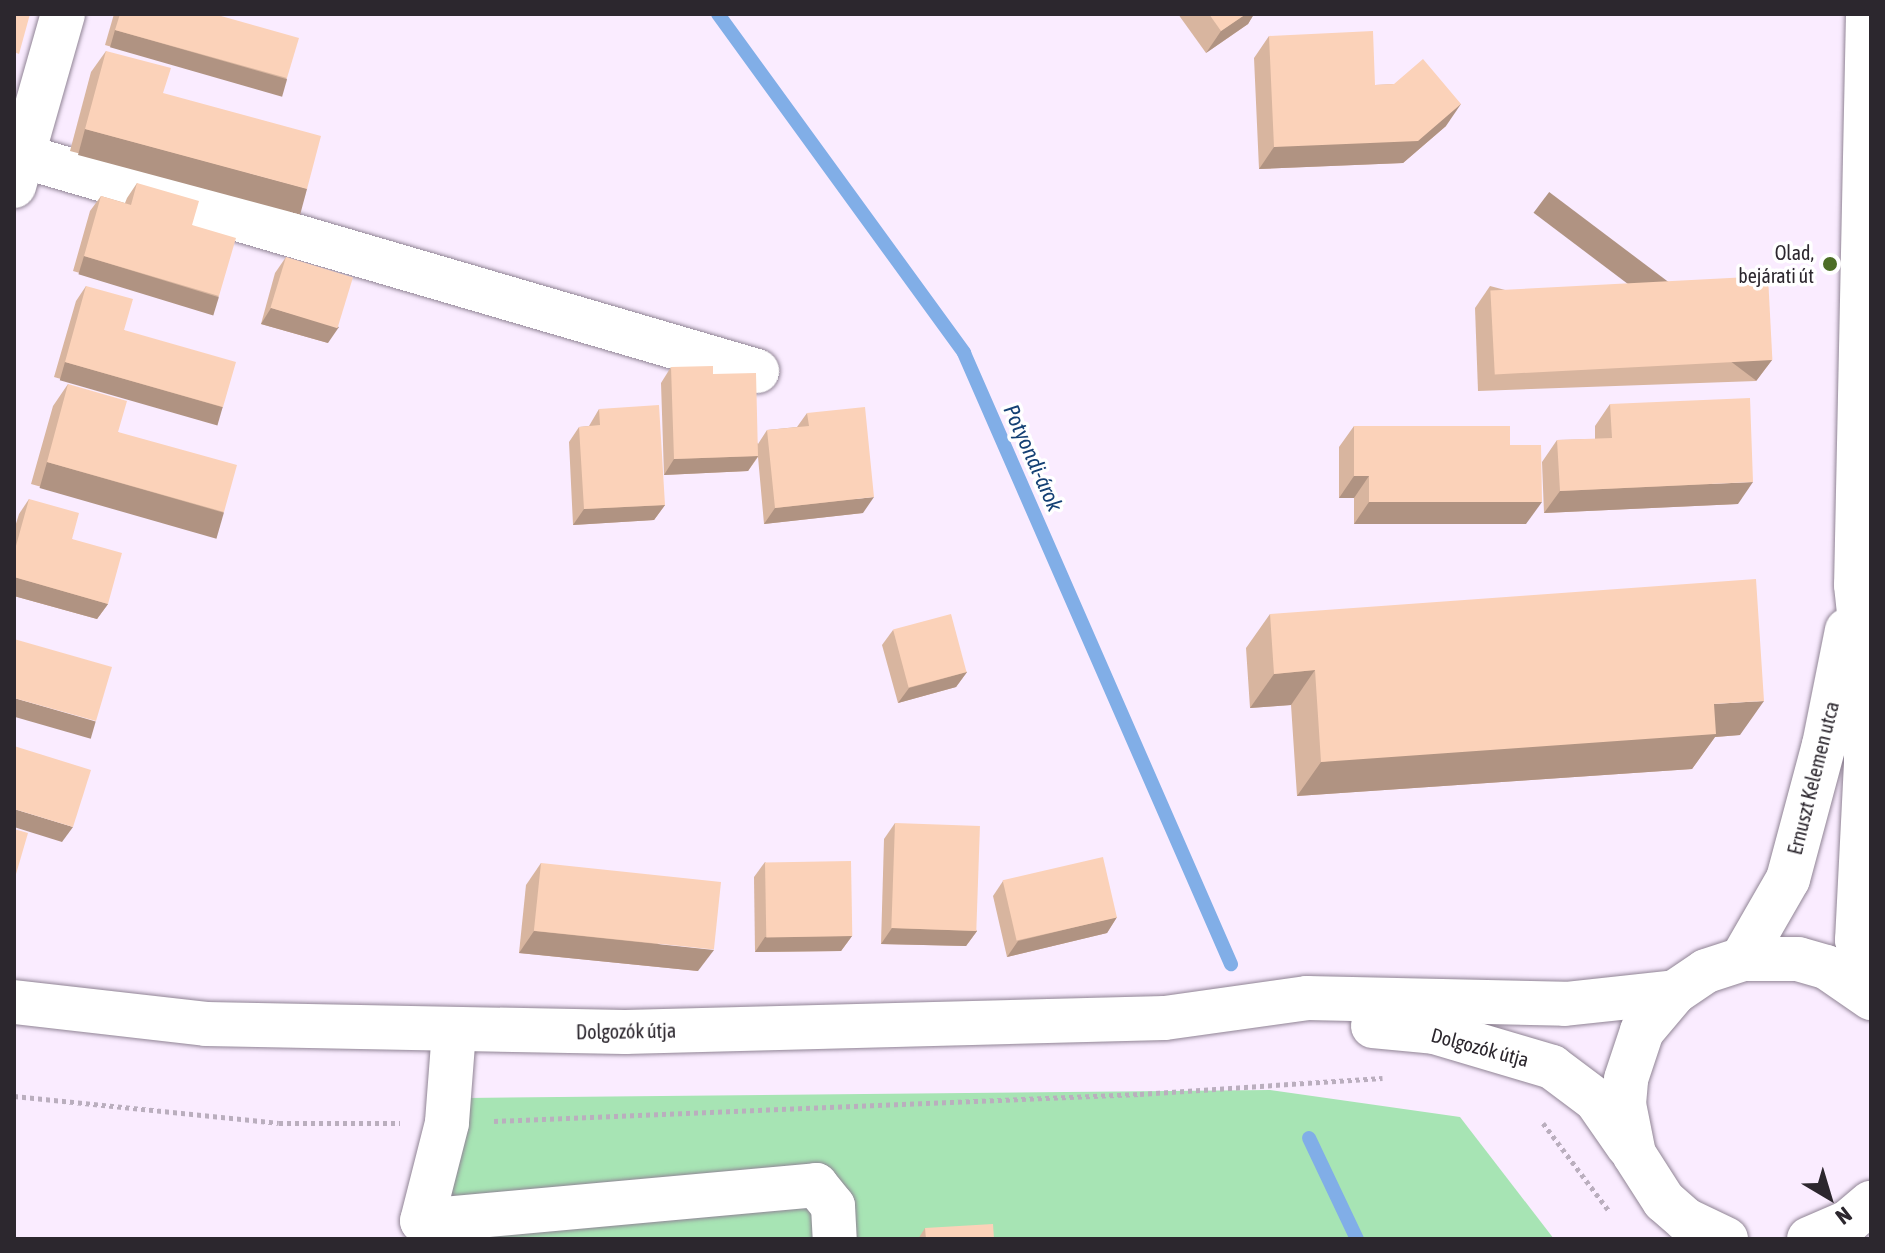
<!DOCTYPE html>
<html>
<head>
<meta charset="utf-8">
<style>
  body { margin:0 }
  #map { position:relative; width:1885px; height:1253px; overflow:hidden; background:#faecff; font-family:"Asap Condensed",sans-serif }
  div>[style] { position:absolute }
  [style*='--x'] { left:calc(var(--x)*1px); top:calc(var(--y)*1px); width:calc(var(--w)*1px); rotate:calc(var(--a)*1deg) }
  .green>* { inset:0; background:#a7e4b4 }
  .stream>* { height:14px; margin:-7px; padding:0 7px; transform-origin:7px; border-radius:7px; background:#81aee7 }
  .path>* { height:5px; margin-top:-2.5px; transform-origin:0; background:repeating-linear-gradient(90deg,#baaebe 0 4px,transparent 0 8px) }
  .roads { filter:drop-shadow(0 0 2px #908495) drop-shadow(0 0 2px #908495) }
  .minor>* { height:44px; margin:-22px; padding:0 22px; transform-origin:22px; border-radius:22px; background:#fff }
  .major>* { height:44px; margin:-22px; padding:0 22px; transform-origin:22px; border-radius:22px; background:#fff }
  .wall>* { inset:0; background:#d8b59f }
  .shaded-wall>* { inset:0; background:#b09382; transform-origin:0 0 }
  .building>* { inset:0; background:#fbd2b9; transform-origin:0 0 }
  .dots>* { width:22px; height:22px; translate:-50% -50%; box-sizing:border-box; border:4px solid #fff; border-radius:50% }
  span { translate:-50% -50%; white-space:nowrap; text-align:center; line-height:1.15; -webkit-text-stroke:7px #fff; paint-order:stroke }
  .poi-label { font-size:20px; color:#2c272e }
  .right { translate:-100% -50%; text-align:right }
  .street-label { font-size:20px; color:#2c272e }
  .water-label { font-size:22px; color:#144074; font-style:italic }
  .frame { position:absolute; inset:0; border:16px solid #2c272e; pointer-events:none }
  .north { position:absolute; left:1789px; top:1157px; width:80px; height:80px; -webkit-text-stroke:6px #fff; paint-order:stroke; rotate:142deg; font-size:22px; font-weight:700; line-height:32px; text-align:center; color:#2c272e }
  .north::after { content:''; display:block; margin:auto; width:28px; height:36px; background:#2c272e; clip-path:polygon(50% 0,100% 100%,50% 72%,0 100%) }
</style>
</head>
<body>
<div id="map">
  <div class="green">
    <div style="clip-path:polygon(1270px 1090px,1460px 1117px,1554px 1239px,441px 1239px,466px 1098px)"></div>
  </div>
  <div class="stream">
    <div style="--x:718;--y:14;--w:419;--a:54"></div>
    <div style="--x:964;--y:353;--w:667;--a:66.4"></div>
    <div style="--x:1309;--y:1138;--w:112;--a:64.6"></div>
  </div>
  <div class="path">
    <div style="--x:14;--y:1096;--w:266;--a:5.8"></div>
    <div style="--x:279;--y:1123;--w:121;--a:0"></div>
    <div style="--x:494;--y:1121;--w:647;--a:-2.39"></div>
    <div style="--x:1140;--y:1094;--w:243;--a:-3.8"></div>
    <div style="--x:1543;--y:1123;--w:110;--a:53.1"></div>
  </div>
  <div class="roads">
    <div class="minor">
      <div style="--x:1868;--y:14;--w:571;--a:91.2"></div>
      <div style="--x:1856;--y:585;--w:95;--a:83.9"></div>
      <div style="--x:1866;--y:679;--w:84;--a:90"></div>
      <div style="--x:1866;--y:763;--w:177;--a:92.9"></div>
      <div style="--x:1857;--y:940;--w:56;--a:75.5"></div>
      <div style="--x:22;--y:156;--w:766;--a:16.31"></div>
      <div style="--x:14;--y:186;--w:179;--a:-74.1"></div>
      <div style="--x:1742;--y:959;--w:92;--a:-60.1"></div>
      <div style="--x:1788;--y:879;--w:139;--a:-75"></div>
      <div style="--x:1824;--y:745;--w:117;--a:-78.7"></div>
      <div style="--x:454;--y:1031;--w:92;--a:94.4"></div>
      <div style="--x:447;--y:1123;--w:101;--a:104.3"></div>
      <div style="--x:422;--y:1221;--w:396;--a:-5.2"></div>
      <div style="--x:816;--y:1185;--w:27;--a:51"></div>
      <div style="--x:833;--y:1206;--w:33;--a:87"></div>
    </div>
    <div class="major">
      <div style="--x:14;--y:1002;--w:193;--a:6.5"></div>
      <div style="--x:206;--y:1024;--w:419;--a:1.1"></div>
      <div style="--x:625;--y:1032;--w:540;--a:-1.49"></div>
      <div style="--x:1165;--y:1018;--w:143;--a:-8"></div>
      <div style="--x:1307;--y:998;--w:258;--a:1.3"></div>
      <div style="--x:1565;--y:1004;--w:111;--a:-6.2"></div>
      <div style="--x:1373;--y:1026;--w:61;--a:5.6"></div>
      <div style="--x:1434;--y:1032;--w:123;--a:16.5"></div>
      <div style="--x:1552;--y:1067;--w:55;--a:36.9"></div>
      <div style="--x:1596;--y:1100;--w:56;--a:55.2"></div>
      <div style="--x:1726;--y:1239;--w:44;--a:-154.6"></div>
      <div style="--x:1686;--y:1220;--w:29;--a:-139"></div>
      <div style="--x:1664;--y:1201;--w:56;--a:-122.6"></div>
      <div style="--x:1634;--y:1154;--w:51;--a:-101.3"></div>
      <div style="--x:1624;--y:1104;--w:25;--a:-85"></div>
      <div style="--x:1626;--y:1079;--w:51;--a:-71.6"></div>
      <div style="--x:1642;--y:1031;--w:51;--a:-49.8"></div>
      <div style="--x:1675;--y:992;--w:37;--a:-34"></div>
      <div style="--x:1706;--y:971;--w:38;--a:-18"></div>
      <div style="--x:1742;--y:959;--w:56;--a:0"></div>
      <div style="--x:1798;--y:959;--w:29;--a:16"></div>
      <div style="--x:1826;--y:967;--w:55;--a:34.6"></div>
      <div style="--x:1809;--y:1239;--w:43;--a:-23.6"></div>
      <div style="--x:1848;--y:1222;--w:30;--a:-40"></div>
    </div>
  </div>
  <div class="wall">
    <div style="clip-path:polygon(114px 14px,214px 14px,287px 78px,276px 94px,105px 45px)"></div>
    <div style="clip-path:polygon(1178px 14px,1254px 14px,1248px 24px,1206px 53px)"></div>
    <div style="clip-path:polygon(1269px 36px,1375px 85px,1394px 84px,1446px 126px,1403px 163px,1259px 169px,1254px 58px)"></div>
    <div style="clip-path:polygon(106px 51px,292px 210px,70px 151px,91px 72px)"></div>
    <div style="clip-path:polygon(137px 183px,192px 225px,219px 296px,209px 311px,73px 271px,90px 211px,101px 196px,125px 203px,127px 198px)"></div>
    <div style="clip-path:polygon(286px 257px,328px 343px,261px 324px,275px 273px)"></div>
    <div style="clip-path:polygon(86px 286px,124px 330px,223px 407px,212px 423px,54px 377px,76px 301px)"></div>
    <div style="clip-path:polygon(1490px 286px,1772px 360px,1756px 381px,1478px 391px,1475px 308px)"></div>
    <div style="clip-path:polygon(671px 367px,713px 374px,758px 444px,767px 430px,797px 427px,807px 413px,863px 513px,764px 524px,758px 457px,748px 471px,664px 475px,661px 383px)"></div>
    <div style="clip-path:polygon(68px 384px,118px 432px,224px 512px,209px 534px,31px 484px,53px 406px)"></div>
    <div style="clip-path:polygon(1610px 404px,1738px 504px,1544px 513px,1542px 462px,1557px 440px,1595px 439px,1595px 426px)"></div>
    <div style="clip-path:polygon(599px 409px,665px 505px,654px 520px,573px 525px,569px 442px,579px 427px,589px 426px)"></div>
    <div style="clip-path:polygon(1354px 426px,1510px 445px,1526px 524px,1354px 524px,1354px 498px,1339px 498px,1339px 447px)"></div>
    <div style="clip-path:polygon(29px 499px,72px 539px,108px 604px,97px 619px,14px 596px,14px 530px,19px 514px)"></div>
    <div style="clip-path:polygon(1270px 614px,1740px 735px,1715px 737px,1692px 769px,1297px 796px,1291px 705px,1250px 708px,1246px 648px)"></div>
    <div style="clip-path:polygon(893px 630px,967px 672px,956px 687px,898px 703px,882px 645px)"></div>
    <div style="clip-path:polygon(895px 823px,977px 931px,966px 946px,881px 944px,884px 839px)"></div>
    <div style="clip-path:polygon(765px 862px,852px 936px,841px 951px,755px 952px,754px 877px)"></div>
    <div style="clip-path:polygon(541px 863px,698px 971px,519px 953px,526px 885px)"></div>
    <div style="clip-path:polygon(1003px 881px,1117px 917px,1107px 933px,1007px 957px,993px 896px)"></div>
    <div style="clip-path:polygon(925px 1228px,994px 1239px,918px 1239px)"></div>
  </div>
  <div class="shaded-wall">
    <div style="clip-path:polygon(1246px 14px,1254px 14px,1248px 24px,1206px 53px,1221px 31px)"></div>
    <div style="left:115px;top:30px;width:179px;height:18px;rotate:16deg"></div>
    <div style="clip-path:polygon(1461px 104px,1446px 126px,1403px 163px,1259px 169px,1274px 147px)"></div>
    <div style="left:85px;top:129px;width:230px;height:27px;rotate:15deg"></div>
    <div style="left:84px;top:256px;width:141px;height:19px;rotate:17deg"></div>
    <div style="clip-path:polygon(271px 308px,339px 327px,328px 343px,261px 324px)"></div>
    <div style="left:1772px;top:360px;width:26px;height:279px;rotate:127deg"></div>
    <div style="left:65px;top:362px;width:164px;height:19px;rotate:16deg"></div>
    <div style="clip-path:polygon(758px 456px,748px 471px,664px 475px,674px 459px)"></div>
    <div style="left:47px;top:462px;width:184px;height:27px;rotate:16deg"></div>
    <div style="clip-path:polygon(1354px 476px,1369px 476px,1354px 498px,1339px 498px)"></div>
    <div style="clip-path:polygon(1753px 482px,1738px 504px,1544px 513px,1560px 491px)"></div>
    <div style="clip-path:polygon(874px 497px,863px 513px,764px 524px,775px 508px)"></div>
    <div style="clip-path:polygon(1369px 502px,1542px 502px,1526px 524px,1354px 524px)"></div>
    <div style="clip-path:polygon(665px 505px,654px 520px,573px 525px,584px 509px)"></div>
    <div style="clip-path:polygon(14px 577px,108px 604px,97px 619px,14px 596px)"></div>
    <div style="clip-path:polygon(1315px 670px,1291px 705px,1250px 708px,1274px 674px)"></div>
    <div style="clip-path:polygon(967px 672px,956px 687px,898px 703px,909px 688px)"></div>
    <div style="left:14px;top:698px;width:85px;height:18px;rotate:16deg"></div>
    <div style="clip-path:polygon(1764px 701px,1740px 735px,1715px 737px,1692px 769px,1297px 796px,1321px 762px,1714px 704px)"></div>
    <div style="clip-path:polygon(14px 809px,73px 827px,62px 842px,14px 827px)"></div>
    <div style="clip-path:polygon(1117px 917px,1107px 933px,1007px 957px,1018px 941px)"></div>
    <div style="clip-path:polygon(892px 928px,977px 931px,966px 946px,881px 944px)"></div>
    <div style="clip-path:polygon(534px 931px,714px 950px,698px 971px,519px 953px)"></div>
    <div style="clip-path:polygon(852px 936px,841px 951px,755px 952px,765px 937px)"></div>
  </div>
  <div class="building">
    <div style="clip-path:polygon(14px 14px,30px 14px,19px 54px,14px 52px)"></div>
    <div style="clip-path:polygon(120px 14px,214px 14px,299px 38px,287px 78px,115px 30px)"></div>
    <div style="clip-path:polygon(1209px 14px,1246px 14px,1221px 31px)"></div>
    <div style="clip-path:polygon(1373px 31px,1375px 85px,1394px 84px,1423px 59px,1461px 104px,1418px 141px,1274px 147px,1269px 36px)"></div>
    <div style="clip-path:polygon(106px 51px,171px 68px,163px 93px,321px 136px,307px 189px,85px 129px)"></div>
    <div style="clip-path:polygon(137px 183px,199px 201px,192px 225px,236px 238px,219px 296px,84px 256px,101px 196px,131px 205px)"></div>
    <div style="left:286px;top:257px;width:70px;height:53px;rotate:17deg"></div>
    <div style="left:1768px;top:276px;width:84px;height:278px;rotate:87deg"></div>
    <div style="clip-path:polygon(86px 286px,133px 299px,124px 330px,236px 362px,223px 407px,65px 362px)"></div>
    <div style="clip-path:polygon(713px 366px,713px 374px,756px 373px,758px 456px,674px 459px,671px 367px)"></div>
    <div style="clip-path:polygon(68px 384px,127px 401px,118px 432px,237px 465px,224px 512px,47px 462px)"></div>
    <div style="clip-path:polygon(1750px 398px,1753px 482px,1560px 491px,1557px 440px,1612px 438px,1610px 404px)"></div>
    <div style="clip-path:polygon(659px 405px,665px 505px,584px 509px,579px 427px,600px 425px,599px 409px)"></div>
    <div style="clip-path:polygon(865px 407px,874px 497px,775px 508px,767px 430px,809px 426px,807px 413px)"></div>
    <div style="clip-path:polygon(1354px 426px,1510px 426px,1510px 445px,1541px 445px,1542px 502px,1369px 502px,1369px 476px,1354px 476px)"></div>
    <div style="clip-path:polygon(29px 499px,79px 513px,72px 539px,122px 553px,108px 604px,14px 577px,14px 553px)"></div>
    <div style="clip-path:polygon(1756px 579px,1764px 701px,1714px 704px,1716px 734px,1321px 762px,1315px 670px,1274px 674px,1270px 614px)"></div>
    <div style="left:951px;top:614px;width:60px;height:60px;rotate:75deg"></div>
    <div style="clip-path:polygon(14px 639px,112px 667px,96px 721px,14px 698px)"></div>
    <div style="clip-path:polygon(14px 746px,91px 770px,73px 827px,14px 809px)"></div>
    <div style="left:895px;top:823px;width:85px;height:105px;rotate:2deg"></div>
    <div style="clip-path:polygon(14px 829px,28px 833px,14px 881px)"></div>
    <div style="left:1103px;top:857px;width:62px;height:103px;rotate:77deg"></div>
    <div style="left:851px;top:861px;width:75px;height:86px;rotate:89deg"></div>
    <div style="left:541px;top:863px;width:181px;height:68px;rotate:6deg"></div>
    <div style="clip-path:polygon(993px 1224px,994px 1239px,926px 1239px,925px 1228px)"></div>
  </div>
  <div class="dots">
    <div style="left:1830px;top:264px;background:#4c6e25"></div>
  </div>
  <div class="poi-label">
    <span class="right" style="left:1814px;top:264px">Olad,<br>bejárati út</span>
  </div>
  <div class="street-label">
    <span style="left:1813px;top:778px;rotate:-76deg">Ernuszt Kelemen utca</span>
    <span style="left:626px;top:1031px;rotate:-1deg">Dolgozók útja</span>
    <span style="left:1480px;top:1047px;rotate:15deg">Dolgozók útja</span>
  </div>
  <div class="water-label">
    <span style="left:1033px;top:458px;rotate:66deg">Potyondi-árok</span>
  </div>
  <div class="frame"></div>
  <div class="north">N</div>
</div>
</body>
</html>
